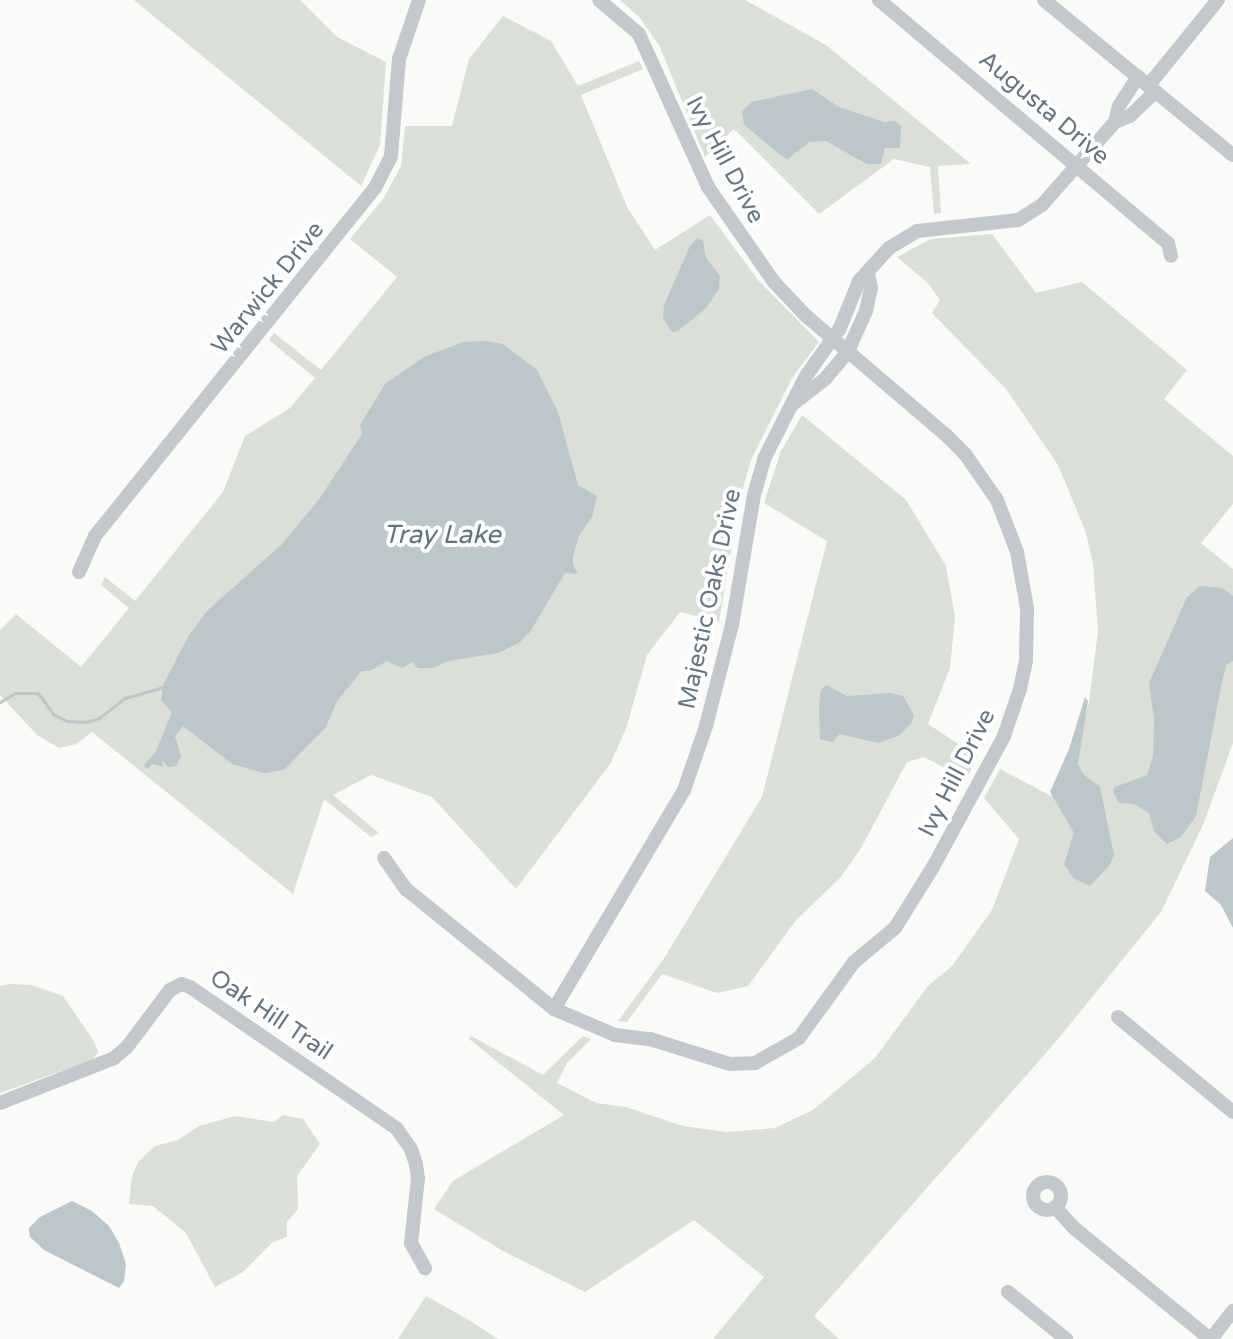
<!DOCTYPE html>
<html>
<head>
<meta charset="utf-8">
<style>
  body { margin:0 }
  #map { position:relative; width:1233px; height:1339px; overflow:hidden; background:#fafaf8; font-family:"Varela Round",sans-serif }
  div>[style] { position:absolute }
  [style*='--x'] { left:calc(var(--x)*1px); top:calc(var(--y)*1px); width:calc(var(--w)*1px); rotate:calc(var(--a)*1deg) }
  .green>* { inset:0; background:#dadfd7 }
  .water>* { inset:0; background:#bbc7cb }
  .stream>* { height:3px; margin:-1.5px; padding:0 1.5px; transform-origin:1.5px; border-radius:1.5px; background:#bbc7cb }
  .minor>* { height:14px; margin:-7px; padding:0 7px; transform-origin:7px; border-radius:7px; background:#c3c8cc }
  .minor>.ring { margin:-7px; padding:0; box-sizing:content-box; background:none; border:14px solid #c3c8cc; border-radius:50% }
  span { translate:-50% -50%; white-space:nowrap; text-align:center; line-height:1.15; -webkit-text-stroke:8px #fff; paint-order:stroke }
  .street-label { font-size:24px; color:#657683 }
  .water-label { font-size:26px; color:#60757c; font-style:italic }
</style>
</head>
<body>
<div id="map">
  <div class="green">
    <div style="clip-path:polygon(134px 0,300px 0,337px 37px,386px 62px,380px 145px,361px 186px)"></div>
    <div style="clip-path:polygon(620px 0,745px 0,826px 45px,971px 164px,938px 166px,941px 213px,934px 214px,930px 167px,894px 159px,819px 214px,734px 129px,705px 157px,659px 45px,639px 17px)"></div>
    <div style="clip-path:polygon(503px 16px,551px 41px,578px 86px,639px 61px,643px 69px,581px 95px,627px 207px,655px 250px,710px 215px,758px 280px,819px 342px,792px 378px,751px 460px,739px 502px,719px 622px,680px 612px,647px 655px,626px 729px,610px 764px,516px 889px,432px 797px,371px 775px,333px 795px,379px 833px,371px 837px,324px 799px,293px 894px,92px 732px,76px 744px,59px 748px,37px 735px,0 695px,0 630px,16px 614px,81px 667px,129px 608px,101px 585px,105px 577px,135px 601px,223px 492px,245px 436px,290px 408px,315px 378px,269px 340px,274px 333px,321px 370px,397px 277px,350px 239px,383px 199px,401px 166px,405px 126px,452px 126px,469px 59px)"></div>
    <div style="clip-path:polygon(992px 234px,1036px 293px,1082px 282px,1187px 370px,1164px 399px,1233px 456px,1233px 504px,1201px 543px,1233px 569px,1233px 743px,1203px 825px,1161px 912px,1054px 1044px,814px 1316px,839px 1339px,713px 1339px,764px 1277px,694px 1220px,585px 1292px,503px 1251px,434px 1209px,453px 1181px,564px 1115px,469px 1039px,471px 1036px,543px 1075px,583px 1036px,591px 1039px,567px 1063px,557px 1083px,596px 1103px,626px 1107px,683px 1126px,726px 1132px,775px 1128px,813px 1110px,875px 1058px,928px 986px,952px 966px,992px 910px,1019px 839px,984px 798px,1000px 769px,1053px 797px,1079px 735px,1089px 702px,1098px 632px,1093px 563px,1085px 530px,1058px 465px,1006px 389px,932px 313px,940px 300px,928px 283px,897px 257px,931px 239px)"></div>
    <div style="clip-path:polygon(802px 415px,906px 500px,946px 566px,955px 617px,950px 668px,928px 724px,978px 757px,966px 779px,924px 757px,907px 762px,861px 848px,840px 878px,796px 920px,748px 986px,717px 993px,662px 974px,627px 1022px,618px 1021px,663px 960px,762px 797px,827px 541px,764px 503px,781px 451px)"></div>
    <div style="clip-path:polygon(10px 984px,31px 985px,63px 996px,95px 1043px,98px 1052px,92px 1060px,0 1093px,0 986px)"></div>
    <div style="clip-path:polygon(283px 1115px,303px 1119px,320px 1144px,297px 1176px,298px 1209px,287px 1222px,287px 1237px,273px 1242px,243px 1272px,215px 1287px,186px 1233px,153px 1206px,129px 1204px,132px 1176px,138px 1162px,155px 1146px,178px 1140px,199px 1126px,235px 1116px,274px 1122px)"></div>
    <div style="clip-path:polygon(426px 1296px,469px 1320px,498px 1339px,398px 1339px)"></div>
  </div>
  <div class="water">
    <div style="clip-path:polygon(812px 89px,839px 107px,884px 122px,895px 121px,901px 126px,900px 148px,885px 148px,881px 164px,867px 164px,826px 141px,809px 142px,787px 160px,744px 125px,742px 111px,751px 102px)"></div>
    <div style="clip-path:polygon(698px 238px,703px 241px,706px 258px,720px 276px,719px 289px,707px 307px,678px 331px,672px 332px,663px 318px,664px 305px,690px 246px)"></div>
    <div style="clip-path:polygon(486px 341px,503px 344px,537px 370px,558px 412px,578px 485px,597px 496px,592px 517px,579px 536px,573px 556px,573px 565px,578px 574px,565px 573px,530px 632px,519px 643px,498px 653px,448px 661px,433px 668px,418px 668px,412px 662px,402px 668px,387px 661px,370px 671px,362px 671px,337px 701px,326px 727px,284px 770px,264px 773px,232px 764px,183px 726px,175px 736px,181px 756px,176px 766px,168px 767px,162px 760px,163px 767px,153px 764px,147px 769px,144px 765px,156px 751px,172px 712px,161px 700px,163px 685px,189px 635px,208px 610px,281px 545px,320px 498px,362px 434px,360px 425px,385px 384px,424px 357px,463px 342px)"></div>
    <div style="clip-path:polygon(1200px 586px,1222px 588px,1233px 596px,1233px 661px,1226px 665px,1222px 682px,1196px 816px,1181px 837px,1167px 844px,1154px 831px,1149px 813px,1134px 804px,1119px 803px,1113px 792px,1115px 787px,1147px 775px,1153px 757px,1154px 718px,1149px 683px,1187px 597px)"></div>
    <div style="clip-path:polygon(826px 685px,847px 696px,890px 693px,903px 696px,914px 715px,911px 724px,898px 736px,878px 743px,840px 734px,832px 742px,820px 739px,819px 707px,821px 690px)"></div>
    <div style="clip-path:polygon(1085px 697px,1088px 701px,1078px 764px,1083px 774px,1100px 787px,1114px 855px,1109px 866px,1090px 886px,1073px 878px,1064px 864px,1074px 833px,1050px 792px,1069px 749px)"></div>
    <div style="clip-path:polygon(1233px 838px,1233px 928px,1221px 905px,1205px 891px,1210px 857px)"></div>
    <div style="clip-path:polygon(72px 1201px,92px 1211px,109px 1226px,119px 1243px,126px 1264px,124px 1281px,119px 1288px,44px 1250px,30px 1237px,29px 1228px,40px 1217px)"></div>
  </div>
  <div class="stream">
    <div style="--x:0;--y:702;--w:17;--a:-31"></div>
    <div style="--x:15;--y:693;--w:23;--a:0"></div>
    <div style="--x:38;--y:693;--w:26;--a:54"></div>
    <div style="--x:53;--y:714;--w:16;--a:27"></div>
    <div style="--x:67;--y:721;--w:19;--a:3"></div>
    <div style="--x:86;--y:722;--w:14;--a:-17"></div>
    <div style="--x:99;--y:718;--w:33;--a:-38"></div>
    <div style="--x:125;--y:698;--w:40;--a:-16"></div>
  </div>
  <div class="minor">
    <div style="--x:879;--y:0;--w:378;--a:40.1"></div>
    <div style="--x:1168;--y:243;--w:13;--a:77"></div>
    <div style="--x:1044;--y:0;--w:244;--a:39.4"></div>
    <div style="--x:1148;--y:86;--w:111;--a:-50.9"></div>
    <div style="--x:1115;--y:122;--w:16;--a:-22"></div>
    <div style="--x:1130;--y:116;--w:35;--a:-44"></div>
    <div style="--x:793;--y:404;--w:41;--a:-38"></div>
    <div style="--x:825;--y:379;--w:34;--a:-50"></div>
    <div style="--x:847;--y:353;--w:46;--a:-65.7"></div>
    <div style="--x:866;--y:311;--w:24;--a:-78"></div>
    <div style="--x:871;--y:288;--w:14;--a:-102"></div>
    <div style="--x:79;--y:572;--w:39;--a:-66"></div>
    <div style="--x:95;--y:536;--w:447;--a:-51.2"></div>
    <div style="--x:375;--y:188;--w:36;--a:-63"></div>
    <div style="--x:391;--y:156;--w:97;--a:-85.3"></div>
    <div style="--x:399;--y:59;--w:62;--a:-71.3"></div>
    <div style="--x:384;--y:858;--w:38;--a:55"></div>
    <div style="--x:406;--y:889;--w:191;--a:39"></div>
    <div style="--x:554;--y:1009;--w:66;--a:23.1"></div>
    <div style="--x:615;--y:1035;--w:35;--a:7"></div>
    <div style="--x:650;--y:1039;--w:84;--a:17.4"></div>
    <div style="--x:730;--y:1064;--w:25;--a:-2"></div>
    <div style="--x:755;--y:1063;--w:51;--a:-29.6"></div>
    <div style="--x:799;--y:1038;--w:94;--a:-54.1"></div>
    <div style="--x:854;--y:962;--w:53;--a:-39.7"></div>
    <div style="--x:895;--y:928;--w:72;--a:-58.1"></div>
    <div style="--x:933;--y:867;--w:149;--a:-61.5"></div>
    <div style="--x:1004;--y:736;--w:50;--a:-71.2"></div>
    <div style="--x:1020;--y:689;--w:29;--a:-78"></div>
    <div style="--x:1026;--y:661;--w:53;--a:-88.9"></div>
    <div style="--x:1027;--y:608;--w:57;--a:-100.1"></div>
    <div style="--x:1017;--y:552;--w:56;--a:-111"></div>
    <div style="--x:997;--y:500;--w:56;--a:-124.8"></div>
    <div style="--x:965;--y:454;--w:27;--a:-135"></div>
    <div style="--x:946;--y:435;--w:184;--a:-139.6"></div>
    <div style="--x:806;--y:316;--w:47;--a:-133.3"></div>
    <div style="--x:774;--y:282;--w:116;--a:-124.8"></div>
    <div style="--x:708;--y:187;--w:168;--a:-114.3"></div>
    <div style="--x:639;--y:34;--w:52;--a:-139.6"></div>
    <div style="--x:554;--y:1009;--w:255;--a:-59.3"></div>
    <div style="--x:684;--y:790;--w:68;--a:-71"></div>
    <div style="--x:706;--y:726;--w:104;--a:-75.6"></div>
    <div style="--x:732;--y:625;--w:132;--a:-80.4"></div>
    <div style="--x:754;--y:495;--w:37;--a:-74"></div>
    <div style="--x:764;--y:459;--w:93;--a:-63.2"></div>
    <div style="--x:806;--y:376;--w:59;--a:-54.7"></div>
    <div style="--x:840;--y:328;--w:51;--a:-68"></div>
    <div style="--x:859;--y:281;--w:45;--a:-47.7"></div>
    <div style="--x:889;--y:248;--w:33;--a:-31"></div>
    <div style="--x:917;--y:231;--w:102;--a:-6.2"></div>
    <div style="--x:1018;--y:220;--w:28;--a:-32"></div>
    <div style="--x:1042;--y:205;--w:111;--a:-48.7"></div>
    <div style="--x:1115;--y:122;--w:16;--a:-76"></div>
    <div style="--x:1119;--y:106;--w:35;--a:-57"></div>
    <div style="--x:1118;--y:1017;--w:149;--a:39.6"></div>
    <div style="--x:0;--y:1103;--w:123;--a:-21.5"></div>
    <div style="--x:114;--y:1058;--w:17;--a:-40"></div>
    <div style="--x:127;--y:1047;--w:71;--a:-53"></div>
    <div style="--x:170;--y:990;--w:13;--a:-27"></div>
    <div style="--x:182;--y:984;--w:9;--a:21"></div>
    <div style="--x:190;--y:987;--w:251;--a:34.4"></div>
    <div style="--x:397;--y:1129;--w:24;--a:55"></div>
    <div style="--x:411;--y:1149;--w:16;--a:72"></div>
    <div style="--x:416;--y:1164;--w:14;--a:82"></div>
    <div style="--x:418;--y:1178;--w:65;--a:96.1"></div>
    <div style="--x:411;--y:1243;--w:29;--a:61"></div>
    <div class="ring" style="left:1033px;top:1182px;width:14px;height:14px"></div>
    <div style="--x:1055;--y:1207;--w:28;--a:48"></div>
    <div style="--x:1074;--y:1228;--w:176;--a:39.2"></div>
    <div style="--x:1008;--y:1292;--w:75;--a:39"></div>
    <div style="--x:1211;--y:1339;--w:36;--a:-52"></div>
  </div>
  <div class="street-label">
    <span style="left:1044px;top:108px;rotate:40deg">Augusta Drive</span>
    <span style="left:725px;top:160px;rotate:62deg">Ivy Hill Drive</span>
    <span style="left:268px;top:288px;rotate:-51deg">Warwick Drive</span>
    <span style="left:710px;top:599px;rotate:-78deg">Majestic Oaks Drive</span>
    <span style="left:957px;top:773px;rotate:-63deg">Ivy Hill Drive</span>
    <span style="left:271px;top:1015px;rotate:34deg">Oak Hill Trail</span>
  </div>
  <div class="water-label">
    <span style="left:442px;top:535px">Tray Lake</span>
  </div>
</div>
</body>
</html>
